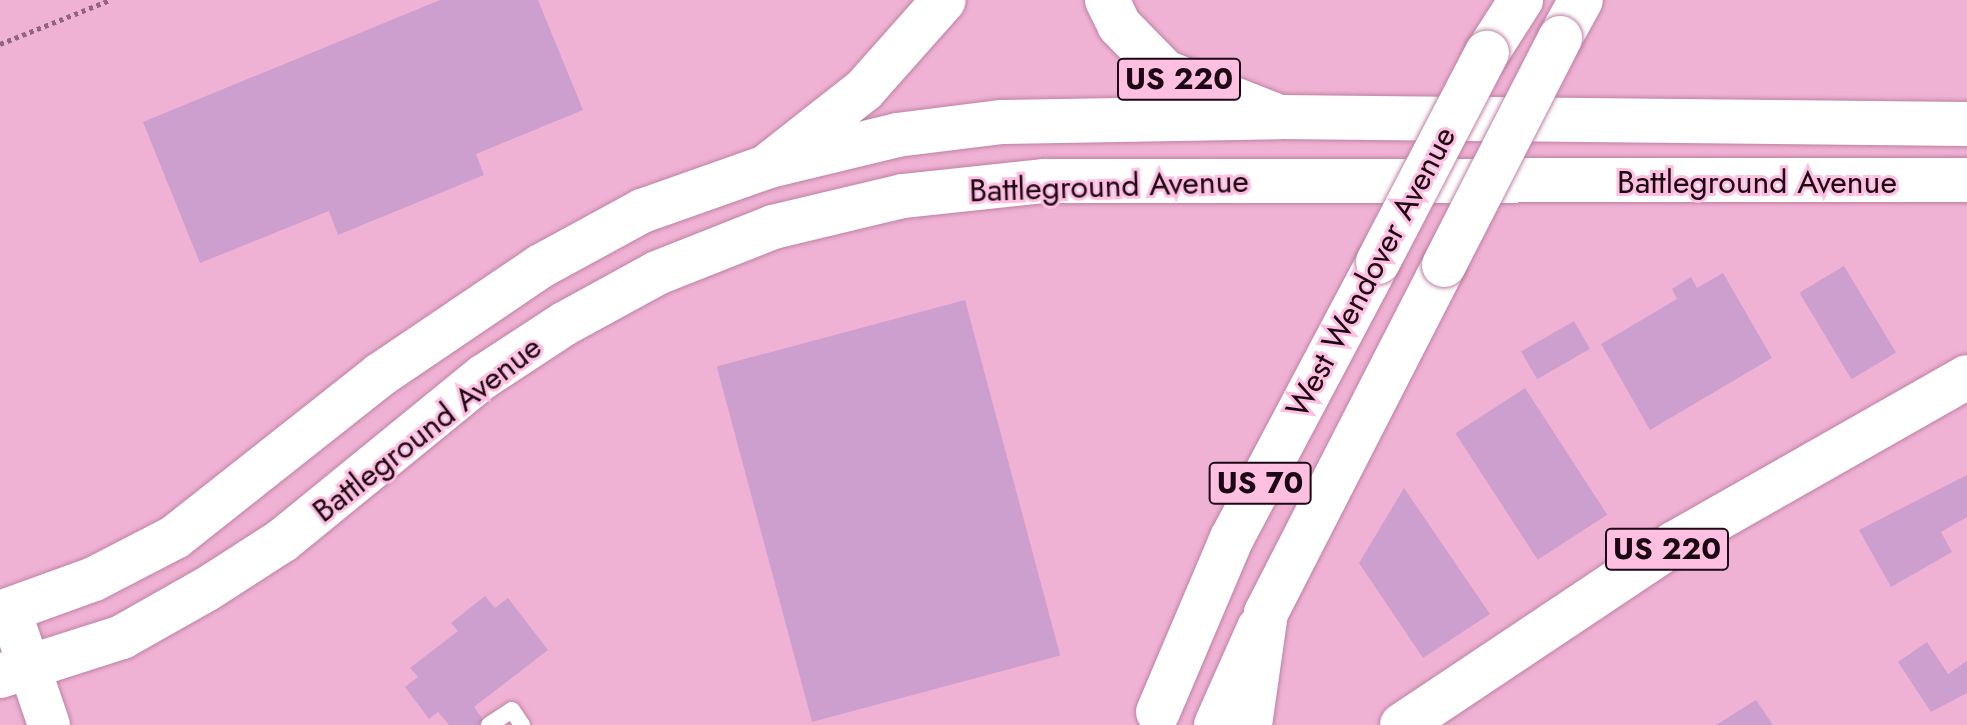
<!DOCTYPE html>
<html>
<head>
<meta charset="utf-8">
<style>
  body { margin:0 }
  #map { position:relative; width:1967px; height:725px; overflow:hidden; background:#f0b2d4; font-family:Jost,sans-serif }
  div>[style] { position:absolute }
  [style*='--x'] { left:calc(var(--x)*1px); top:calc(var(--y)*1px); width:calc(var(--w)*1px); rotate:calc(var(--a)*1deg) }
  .building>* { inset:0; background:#cd9fce; transform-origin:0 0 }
  .path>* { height:5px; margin-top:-2.5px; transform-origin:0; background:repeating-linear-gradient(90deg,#90657d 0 4px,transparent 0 8px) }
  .roads { filter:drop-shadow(0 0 2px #bd82a3) drop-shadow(0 0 2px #bd82a3) }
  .service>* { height:16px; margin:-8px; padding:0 8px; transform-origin:8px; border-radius:8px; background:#fff }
  .tertiary>* { height:42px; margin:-21px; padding:0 21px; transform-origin:21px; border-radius:21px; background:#fff }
  .primary>* { height:44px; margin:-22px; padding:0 22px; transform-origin:22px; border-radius:22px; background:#fff }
  .trunk>* { height:44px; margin:-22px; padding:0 22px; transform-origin:22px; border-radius:22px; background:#fff }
  .motorway>* { height:44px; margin:-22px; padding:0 22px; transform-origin:22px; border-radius:22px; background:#fff }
  .bridges { filter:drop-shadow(0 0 2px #bd82a3) drop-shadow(0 0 2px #bd82a3) }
  .motorway-bridge>* { height:44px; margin:-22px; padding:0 22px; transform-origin:22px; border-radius:22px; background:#fff }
  span { translate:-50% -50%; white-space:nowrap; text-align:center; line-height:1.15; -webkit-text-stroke:6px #febfe1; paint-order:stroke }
  .shield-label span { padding:2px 6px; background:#febfe1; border:2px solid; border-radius:6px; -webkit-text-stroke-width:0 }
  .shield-label { font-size:30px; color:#1c0814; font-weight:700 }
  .street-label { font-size:32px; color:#1c0814 }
</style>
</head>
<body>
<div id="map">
  <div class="building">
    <div style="clip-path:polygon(440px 0,538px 0,583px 110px,476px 154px,484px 175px,338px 235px,329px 211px,200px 263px,143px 122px)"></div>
    <div style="left:1844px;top:266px;width:101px;height:52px;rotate:59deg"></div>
    <div style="clip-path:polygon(1723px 273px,1772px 358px,1650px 430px,1601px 344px,1677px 299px,1672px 289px,1691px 277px,1697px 288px)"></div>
    <div style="left:965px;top:300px;width:368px;height:257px;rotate:75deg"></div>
    <div style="left:1574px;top:321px;width:32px;height:61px;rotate:60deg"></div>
    <div style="left:1525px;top:388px;width:151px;height:83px;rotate:57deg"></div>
    <div style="clip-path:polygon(1967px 475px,1967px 517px,1941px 532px,1952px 552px,1891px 587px,1859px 530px)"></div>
    <div style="clip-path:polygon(1404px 488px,1490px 614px,1423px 658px,1359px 563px)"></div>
    <div style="clip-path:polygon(485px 596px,495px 608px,508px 598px,548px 650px,474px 707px,487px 725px,449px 725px,438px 712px,429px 719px,405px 687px,418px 677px,410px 668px,458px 631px,451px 623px)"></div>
    <div style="clip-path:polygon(1927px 642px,1948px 674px,1967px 661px,1967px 693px,1931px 712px,1898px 662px)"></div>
    <div style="clip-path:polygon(1756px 700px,1773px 725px,1716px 725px)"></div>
  </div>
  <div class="path">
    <div style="--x:0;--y:44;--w:118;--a:-21.8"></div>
  </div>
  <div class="roads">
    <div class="service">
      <div style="--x:489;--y:725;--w:27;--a:-33"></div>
      <div style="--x:512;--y:710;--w:18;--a:56"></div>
    </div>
    <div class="tertiary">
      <div style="--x:10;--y:611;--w:120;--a:71.1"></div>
    </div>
    <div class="primary">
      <div style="--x:0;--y:613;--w:100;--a:-19.9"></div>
      <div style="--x:94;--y:579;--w:91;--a:-27.4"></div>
      <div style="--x:175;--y:537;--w:261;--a:-38.3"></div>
      <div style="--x:380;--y:375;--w:194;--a:-34.1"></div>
      <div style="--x:541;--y:266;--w:115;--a:-28.6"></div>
      <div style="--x:642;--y:211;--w:132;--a:-19.5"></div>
      <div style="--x:766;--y:167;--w:135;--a:-13.7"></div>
      <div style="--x:897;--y:135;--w:106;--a:-7.1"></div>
      <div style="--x:1002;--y:122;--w:278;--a:-1"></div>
      <div style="--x:1280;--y:117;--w:687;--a:0.58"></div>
      <div style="--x:0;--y:676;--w:128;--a:-17.7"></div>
      <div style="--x:122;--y:637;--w:98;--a:-29.5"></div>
      <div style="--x:207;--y:589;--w:90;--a:-32.8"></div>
      <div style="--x:283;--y:540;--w:258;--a:-39.2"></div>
      <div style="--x:483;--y:377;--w:97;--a:-33.2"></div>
      <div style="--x:564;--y:324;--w:106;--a:-28.7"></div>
      <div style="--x:657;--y:273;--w:125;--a:-21.6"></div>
      <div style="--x:773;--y:227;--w:134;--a:-13.4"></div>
      <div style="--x:903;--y:196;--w:142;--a:-6.1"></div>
      <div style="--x:1044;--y:181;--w:923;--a:-0.06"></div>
      <div style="--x:1402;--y:725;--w:328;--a:-33.7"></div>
      <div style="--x:1675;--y:543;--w:336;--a:-29.6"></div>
    </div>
    <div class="trunk">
      <div style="--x:1216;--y:725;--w:106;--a:-66.1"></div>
    </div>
    <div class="motorway">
      <div style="--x:1107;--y:0;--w:28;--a:64"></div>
      <div style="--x:1119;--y:25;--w:66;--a:45.6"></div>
      <div style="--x:1165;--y:72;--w:123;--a:21.4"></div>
      <div style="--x:1560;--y:38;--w:43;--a:-61.1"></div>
      <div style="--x:1487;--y:53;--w:63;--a:-57.3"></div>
      <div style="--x:766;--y:167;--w:125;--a:-38.2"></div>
      <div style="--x:864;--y:90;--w:120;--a:-48.4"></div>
      <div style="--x:1158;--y:712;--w:189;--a:-67"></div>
      <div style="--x:1232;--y:538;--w:312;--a:-62.1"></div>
      <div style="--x:1250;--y:725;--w:113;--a:-81.9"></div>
      <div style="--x:1266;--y:613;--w:391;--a:-62.9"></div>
    </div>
  </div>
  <div class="bridges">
    <div class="motorway-bridge">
      <div style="--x:1378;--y:262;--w:236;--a:-62.5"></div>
      <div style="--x:1444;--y:265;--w:255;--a:-62.9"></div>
    </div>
  </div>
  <div class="shield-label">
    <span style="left:1179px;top:79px">US 220</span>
    <span style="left:1260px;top:483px">US 70</span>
    <span style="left:1667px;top:549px">US 220</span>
  </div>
  <div class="street-label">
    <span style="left:1757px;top:182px">Battleground Avenue</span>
    <span style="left:1109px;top:186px;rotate:-2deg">Battleground Avenue</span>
    <span style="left:1371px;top:272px;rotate:-62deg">West Wendover Avenue</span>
    <span style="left:427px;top:429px;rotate:-38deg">Battleground Avenue</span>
  </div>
</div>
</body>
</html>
